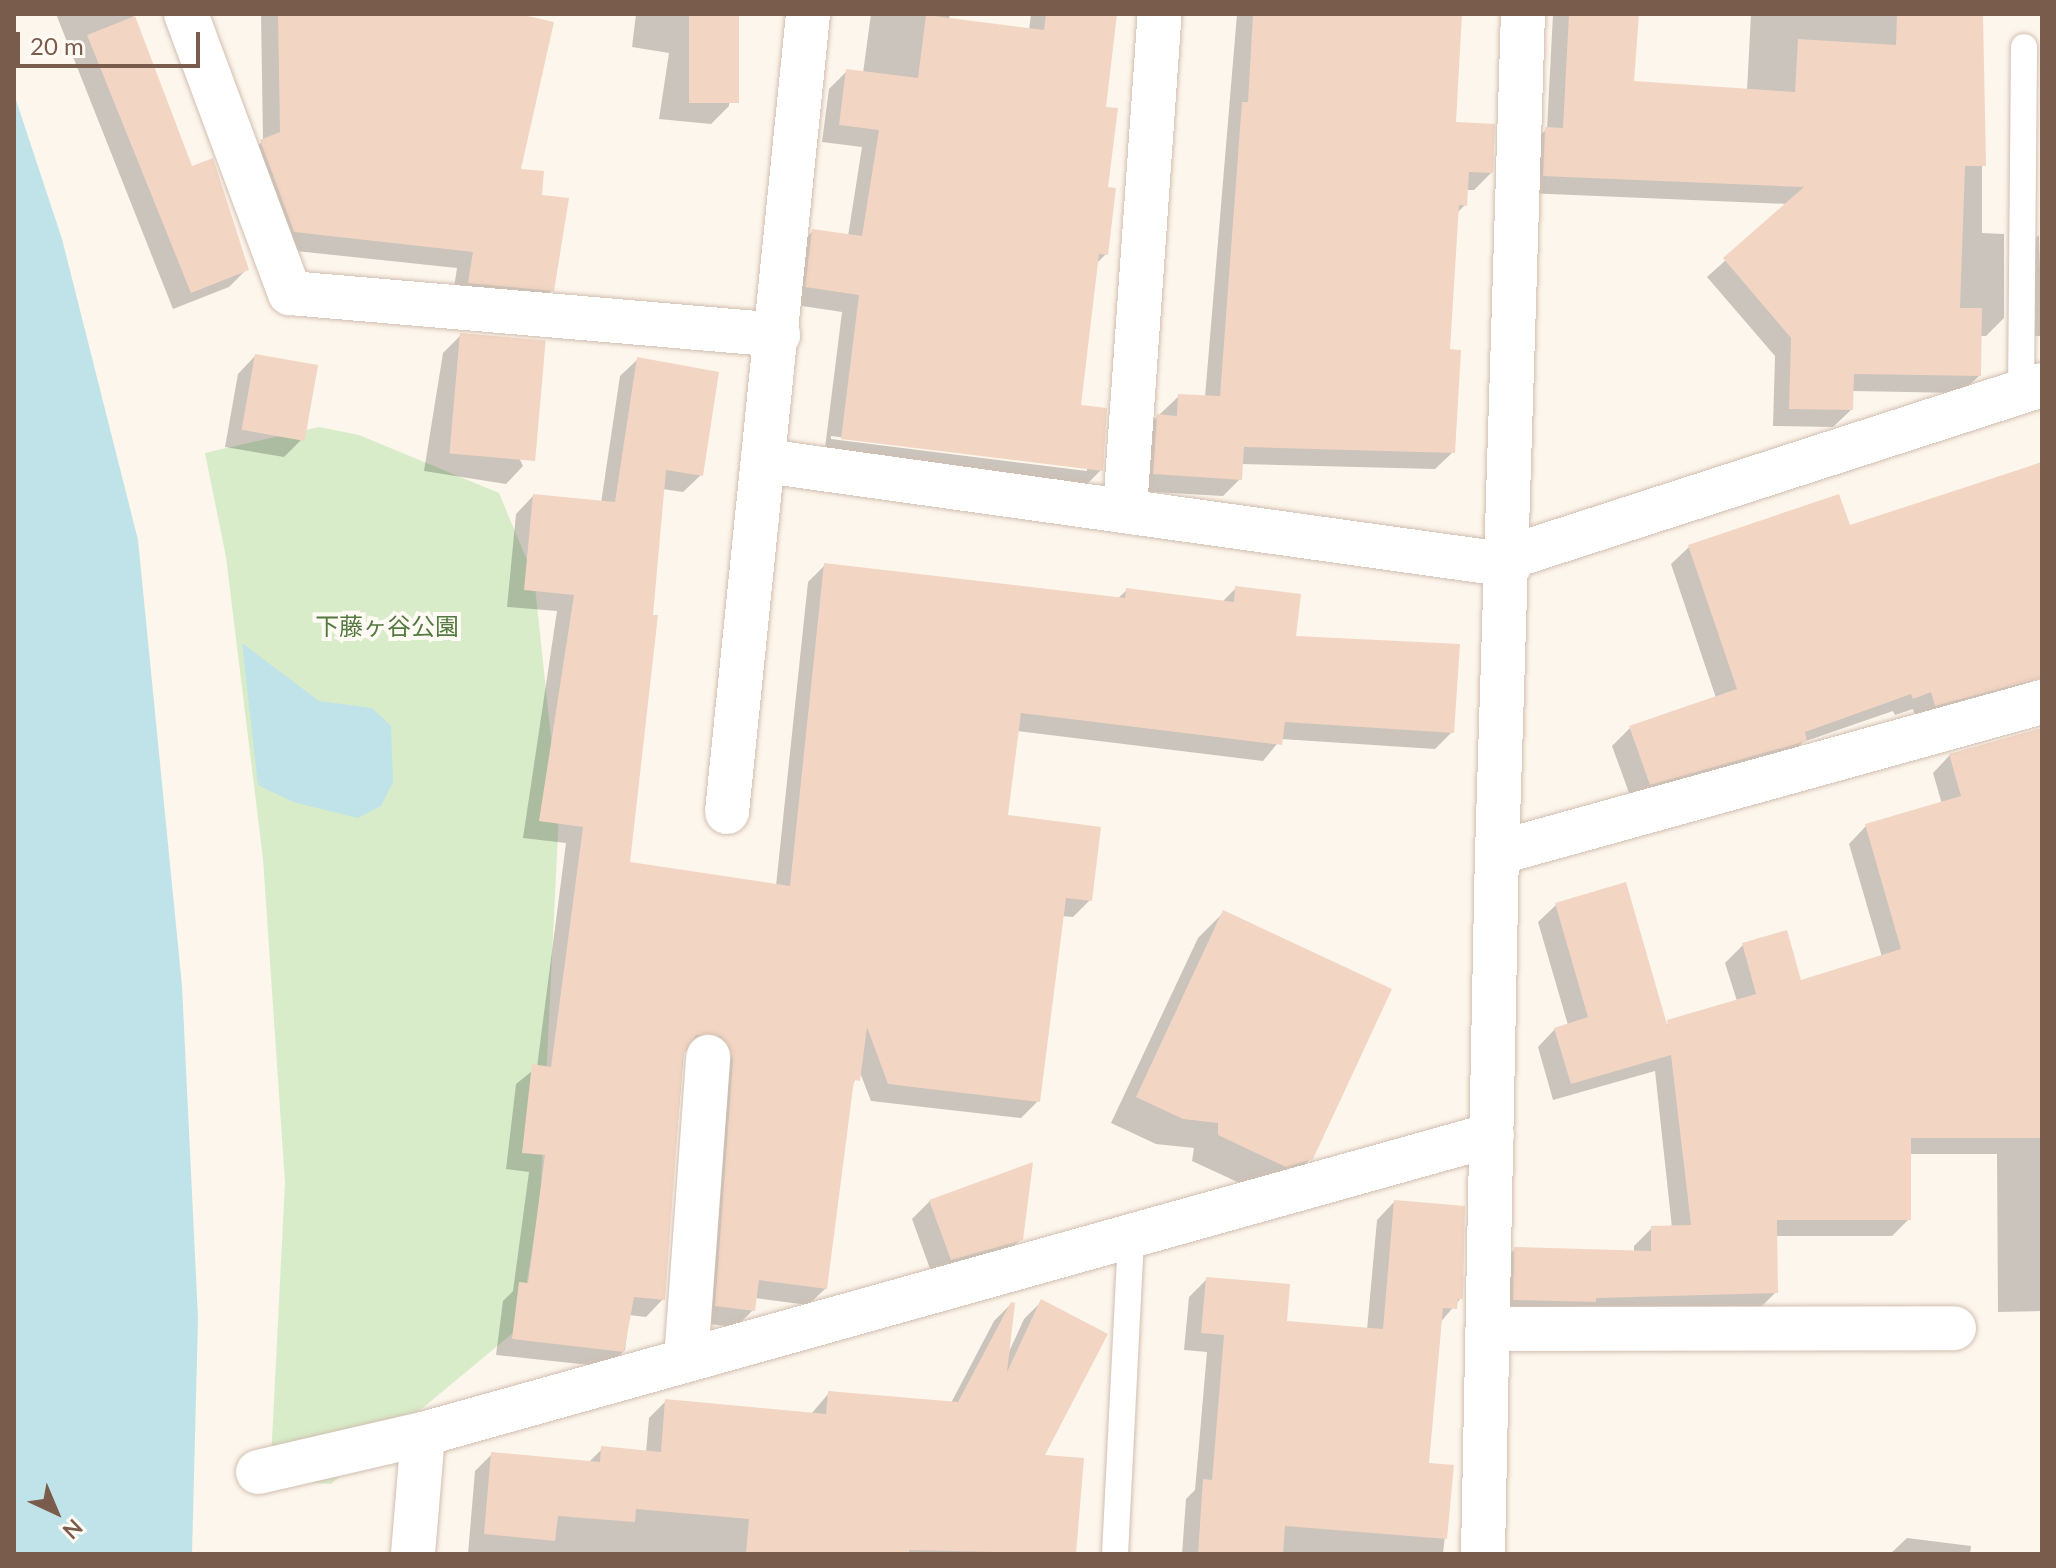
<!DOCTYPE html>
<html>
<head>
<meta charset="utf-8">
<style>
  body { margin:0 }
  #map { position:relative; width:2056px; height:1568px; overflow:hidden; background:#fdf6ec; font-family:Lato,"Noto Sans JP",sans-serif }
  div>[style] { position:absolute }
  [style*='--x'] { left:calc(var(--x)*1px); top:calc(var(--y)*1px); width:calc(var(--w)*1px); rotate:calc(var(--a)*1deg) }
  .green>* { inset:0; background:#d8ecc9 }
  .water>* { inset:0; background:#bfe3e8 }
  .shadow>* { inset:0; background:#0003 }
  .building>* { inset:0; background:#f3d5c3; transform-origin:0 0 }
  .roads { filter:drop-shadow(0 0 2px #d1beb0) drop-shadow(0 0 2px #d1beb0) }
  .lane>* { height:26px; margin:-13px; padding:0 13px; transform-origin:13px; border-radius:13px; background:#fff }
  .street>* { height:44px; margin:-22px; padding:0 22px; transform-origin:22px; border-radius:22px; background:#fff }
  span { translate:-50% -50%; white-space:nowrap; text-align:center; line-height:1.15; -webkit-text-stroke:8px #fffaf3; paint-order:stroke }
  .park-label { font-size:24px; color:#537a41 }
  .frame { position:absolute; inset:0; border:16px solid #7a5c4d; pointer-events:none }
  .north { position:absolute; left:16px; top:1472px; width:80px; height:80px; -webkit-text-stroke:6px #fffaf3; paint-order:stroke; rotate:136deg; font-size:22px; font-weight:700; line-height:32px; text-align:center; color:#7a5c4d }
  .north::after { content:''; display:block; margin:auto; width:28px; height:36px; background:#7a5c4d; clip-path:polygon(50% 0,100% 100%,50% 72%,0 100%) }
  .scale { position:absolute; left:16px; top:32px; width:184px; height:36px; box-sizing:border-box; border:4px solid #7a5c4d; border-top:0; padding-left:10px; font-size:24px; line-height:28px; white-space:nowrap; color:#7a5c4d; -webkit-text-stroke:6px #fffaf3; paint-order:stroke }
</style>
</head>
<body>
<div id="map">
  <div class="green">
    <div style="clip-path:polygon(319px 427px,359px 435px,499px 493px,534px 577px,559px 813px,540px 1204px,519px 1328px,331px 1484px,270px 1480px,285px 1182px,263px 859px,226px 557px,205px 453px)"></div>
  </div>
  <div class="water">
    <div style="clip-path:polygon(14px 94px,62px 239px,138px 540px,182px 986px,198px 1318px,192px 1554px,14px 1554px)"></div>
    <div style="clip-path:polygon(242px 643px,319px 701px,372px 708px,391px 726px,393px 782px,381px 806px,358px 818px,293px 802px,258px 785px)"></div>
  </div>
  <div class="shadow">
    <div style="clip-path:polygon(56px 14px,132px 14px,191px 169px,247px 269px,229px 287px,173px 309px)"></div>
    <div style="clip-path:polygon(261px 14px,510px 14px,518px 171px,540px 197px,552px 290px,535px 307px,452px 300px,457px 268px,277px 249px,243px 159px,263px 141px)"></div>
    <div style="clip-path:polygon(636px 14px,737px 14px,729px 106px,711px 124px,659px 119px,669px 53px,632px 47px)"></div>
    <div style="clip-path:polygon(evenodd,871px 14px,950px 14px,949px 20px,1029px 30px,1031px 14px,1115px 14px,1104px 108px,1106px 254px,1096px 264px,1078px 406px,1101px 470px,1083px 488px,824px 456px,842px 312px,789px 304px,795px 249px,813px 231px,848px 236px,862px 147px,822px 142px,829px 89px,847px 71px,863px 73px,871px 14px,831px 436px,1087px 467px,1087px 471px,831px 439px,831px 436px)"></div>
    <div style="clip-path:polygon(1237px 14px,1461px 14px,1454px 124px,1491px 173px,1474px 190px,1466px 190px,1465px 205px,1457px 213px,1448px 351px,1453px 452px,1435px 469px,1241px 464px,1240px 479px,1223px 496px,1136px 491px,1140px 433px,1179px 396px,1205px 397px)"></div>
    <div style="clip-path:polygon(1553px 14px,1637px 14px,1632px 83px,1747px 90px,1751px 14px,1982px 14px,1982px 233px,2004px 234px,2004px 318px,1986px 336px,1979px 336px,1979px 376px,1961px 393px,1851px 391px,1851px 410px,1833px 427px,1773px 426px,1775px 356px,1707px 277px,1788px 204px,1526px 193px,1528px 146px,1547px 129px)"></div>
    <div style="clip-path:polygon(2039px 235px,2042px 336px,2022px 336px,2022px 252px)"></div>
    <div style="clip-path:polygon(461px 335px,523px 466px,506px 484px,424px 471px,443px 353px)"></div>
    <div style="clip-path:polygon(255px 356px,302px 439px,284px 457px,225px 447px,238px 374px)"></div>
    <div style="clip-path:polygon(638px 359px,701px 475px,683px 492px,662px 489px,628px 863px,776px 886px,808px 582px,825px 565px,1117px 599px,1127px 590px,1222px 602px,1236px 588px,1294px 637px,1452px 732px,1435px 749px,1281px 739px,1263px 761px,1017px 731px,1006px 817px,1090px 900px,1073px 917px,1061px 916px,1038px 1101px,1021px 1118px,871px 1101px,859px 1070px,852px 1087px,826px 1288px,808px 1305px,755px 1298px,753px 1310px,736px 1327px,699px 1323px,706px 1053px,684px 1051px,663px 1299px,646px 1317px,629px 1315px,625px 1350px,608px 1367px,496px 1355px,503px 1301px,513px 1291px,529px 1172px,506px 1169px,516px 1084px,537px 1067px,566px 843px,523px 838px,557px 611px,507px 607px,516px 514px,533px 496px,601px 503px,620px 376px)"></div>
    <div style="clip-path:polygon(2042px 463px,2042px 677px,1917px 722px,1913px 709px,1895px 715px,1893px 711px,1803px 742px,1787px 758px,1632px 801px,1612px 746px,1630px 728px,1716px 698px,1671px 564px,1689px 547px,1848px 528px)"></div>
    <div style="clip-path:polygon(1950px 755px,2042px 840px,2042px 1311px,1998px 1312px,1997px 1154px,1909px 1154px,1909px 1219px,1892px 1236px,1775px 1236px,1776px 1292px,1758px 1310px,1497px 1317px,1498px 1267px,1515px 1249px,1634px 1253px,1634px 1246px,1652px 1228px,1672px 1228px,1655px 1071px,1553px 1100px,1538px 1047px,1555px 1029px,1568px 1025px,1538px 922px,1556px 905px,1665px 1025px,1737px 1001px,1725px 963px,1743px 945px,1800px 982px,1882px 957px,1849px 844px,1866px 826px,1942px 804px,1933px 773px)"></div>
    <div style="clip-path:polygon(1224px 912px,1311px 1158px,1285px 1185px,1259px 1192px,1192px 1161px,1194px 1148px,1156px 1144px,1111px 1123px,1198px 938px)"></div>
    <div style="clip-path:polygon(930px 1201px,1021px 1239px,1003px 1257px,933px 1277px,912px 1219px)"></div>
    <div style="clip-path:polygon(1394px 1202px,1461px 1298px,1439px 1324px,1427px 1465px,1452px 1467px,1443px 1554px,1182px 1554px,1186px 1499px,1195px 1490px,1207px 1352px,1184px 1350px,1189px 1297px,1207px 1279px,1285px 1323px,1367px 1330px,1377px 1220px)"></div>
    <div style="clip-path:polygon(1041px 1302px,1042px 1457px,1082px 1460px,1072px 1554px,468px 1554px,475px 1471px,492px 1454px,588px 1463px,602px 1449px,646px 1452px,649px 1418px,666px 1401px,811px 1414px,829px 1393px,951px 1403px,994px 1321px,1011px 1304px,1008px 1354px,1024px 1319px)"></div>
    <div style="clip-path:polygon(1907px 1538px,1971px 1546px,1970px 1554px,1890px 1554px)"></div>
    <div style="clip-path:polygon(439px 1552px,465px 1554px,437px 1554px)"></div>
  </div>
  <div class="building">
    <div style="clip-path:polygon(278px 14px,519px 14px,554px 22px,521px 169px,544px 171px,542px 195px,569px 198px,554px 291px,468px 283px,473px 252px,294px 232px,260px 140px,280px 132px)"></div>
    <div style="left:689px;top:14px;width:50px;height:89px"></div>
    <div style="clip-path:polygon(1046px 14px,1117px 14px,1106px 107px,1118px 108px,1108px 187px,1116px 188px,1108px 255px,1099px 254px,1081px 405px,1107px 408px,1103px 471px,841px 439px,859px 295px,805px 287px,812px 229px,862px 236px,879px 130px,839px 125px,846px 69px,918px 78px,926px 15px,1044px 30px)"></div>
    <div style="clip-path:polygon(1253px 14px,1462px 14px,1456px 122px,1495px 124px,1493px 173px,1469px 172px,1467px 206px,1459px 205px,1450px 349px,1461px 350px,1455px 453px,1244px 447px,1242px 480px,1153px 474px,1157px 414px,1177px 416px,1178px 394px,1220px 396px,1242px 102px,1248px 102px)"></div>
    <div style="clip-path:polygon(1569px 14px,1639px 14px,1634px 81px,1795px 92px,1798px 39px,1896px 45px,1897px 14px,1983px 14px,1986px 166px,1965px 166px,1960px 308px,1982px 308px,1981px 376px,1854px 374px,1853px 410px,1789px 409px,1791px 338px,1723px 258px,1804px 187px,1543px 176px,1545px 127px,1563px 128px)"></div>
    <div style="clip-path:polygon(135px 16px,192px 166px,213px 158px,249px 270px,191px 293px,87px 35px)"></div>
    <div style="left:460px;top:333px;width:86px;height:121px;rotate:5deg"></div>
    <div style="left:255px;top:354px;width:64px;height:77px;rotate:10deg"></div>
    <div style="clip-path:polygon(637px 357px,719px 372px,703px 476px,666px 470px,653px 615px,658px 615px,630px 862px,790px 886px,824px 563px,1125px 598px,1126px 588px,1234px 602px,1235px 586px,1301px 594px,1296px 636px,1460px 644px,1454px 733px,1285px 722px,1282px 745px,1021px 713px,1008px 815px,1101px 827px,1092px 901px,1066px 898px,1040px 1102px,888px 1084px,867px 1027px,860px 1081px,854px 1080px,827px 1289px,759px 1280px,755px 1311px,715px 1306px,733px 1059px,721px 1036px,696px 1035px,683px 1055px,665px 1300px,634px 1297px,624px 1352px,512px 1339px,519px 1282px,528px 1283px,545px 1155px,522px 1153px,532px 1064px,551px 1067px,583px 827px,539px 821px,574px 595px,524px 590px,533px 494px,615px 502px)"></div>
    <div style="clip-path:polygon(2042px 462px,2042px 678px,1935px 706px,1931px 692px,1913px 699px,1911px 694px,1805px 732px,1807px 741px,1650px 785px,1629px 726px,1737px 689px,1688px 545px,1839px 494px,1850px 525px)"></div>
    <div style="clip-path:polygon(2042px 728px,2042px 1138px,1911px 1138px,1911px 1220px,1777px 1220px,1778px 1293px,1596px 1298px,1596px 1302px,1513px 1300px,1514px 1247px,1651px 1251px,1651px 1226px,1691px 1225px,1671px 1055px,1571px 1084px,1554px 1028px,1588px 1017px,1555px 903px,1626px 882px,1668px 1028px,1667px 1020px,1756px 994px,1742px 943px,1787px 930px,1801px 980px,1901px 949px,1865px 824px,1961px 796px,1949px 754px)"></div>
    <div style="clip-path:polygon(1223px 910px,1392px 989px,1313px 1159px,1286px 1167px,1218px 1135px,1218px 1123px,1183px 1119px,1136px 1097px)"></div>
    <div style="clip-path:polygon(1033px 1162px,1023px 1240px,951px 1260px,929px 1200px)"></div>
    <div style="clip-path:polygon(1394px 1200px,1465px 1206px,1463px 1299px,1458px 1299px,1457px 1309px,1443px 1308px,1429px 1463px,1454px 1465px,1447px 1539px,1285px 1526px,1283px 1554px,1198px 1554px,1203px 1479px,1212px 1480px,1224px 1335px,1201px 1333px,1206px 1277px,1290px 1284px,1287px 1321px,1383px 1329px)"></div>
    <div style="clip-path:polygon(1041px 1299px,1108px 1334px,1045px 1455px,1084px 1458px,1076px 1554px,909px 1550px,909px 1554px,746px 1554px,749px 1519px,636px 1509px,635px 1522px,558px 1516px,555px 1541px,484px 1534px,491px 1452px,600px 1462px,601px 1446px,661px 1452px,665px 1399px,826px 1414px,828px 1391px,958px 1402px,1011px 1302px,1015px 1303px,1007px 1372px)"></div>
  </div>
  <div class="roads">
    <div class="lane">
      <div style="--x:2021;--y:392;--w:345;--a:-89.5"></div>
      <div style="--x:1115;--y:1554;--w:318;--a:-87.1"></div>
    </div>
    <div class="street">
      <div style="--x:186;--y:14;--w:298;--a:69.6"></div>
      <div style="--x:290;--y:293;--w:490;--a:4.9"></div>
      <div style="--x:765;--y:461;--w:752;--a:7.95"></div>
      <div style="--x:1125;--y:509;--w:496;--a:-86"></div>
      <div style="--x:1510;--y:557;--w:559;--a:-17.92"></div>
      <div style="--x:727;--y:812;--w:802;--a:-84.2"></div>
      <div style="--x:1497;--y:853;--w:566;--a:-15.49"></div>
      <div style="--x:1489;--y:1329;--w:465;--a:-0.1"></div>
      <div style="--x:686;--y:1360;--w:304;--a:-85.8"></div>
      <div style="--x:258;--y:1472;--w:169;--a:-13"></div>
      <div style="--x:423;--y:1434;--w:1110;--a:-15.63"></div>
      <div style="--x:413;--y:1554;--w:120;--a:-85.2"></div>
      <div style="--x:1483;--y:1554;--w:701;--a:-88.86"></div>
      <div style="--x:1497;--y:853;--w:839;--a:-88.23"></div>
    </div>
  </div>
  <div class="park-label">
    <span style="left:387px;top:626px">下藤ヶ谷公園</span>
  </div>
  <div class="frame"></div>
  <div class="north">N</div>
  <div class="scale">20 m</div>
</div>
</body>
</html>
